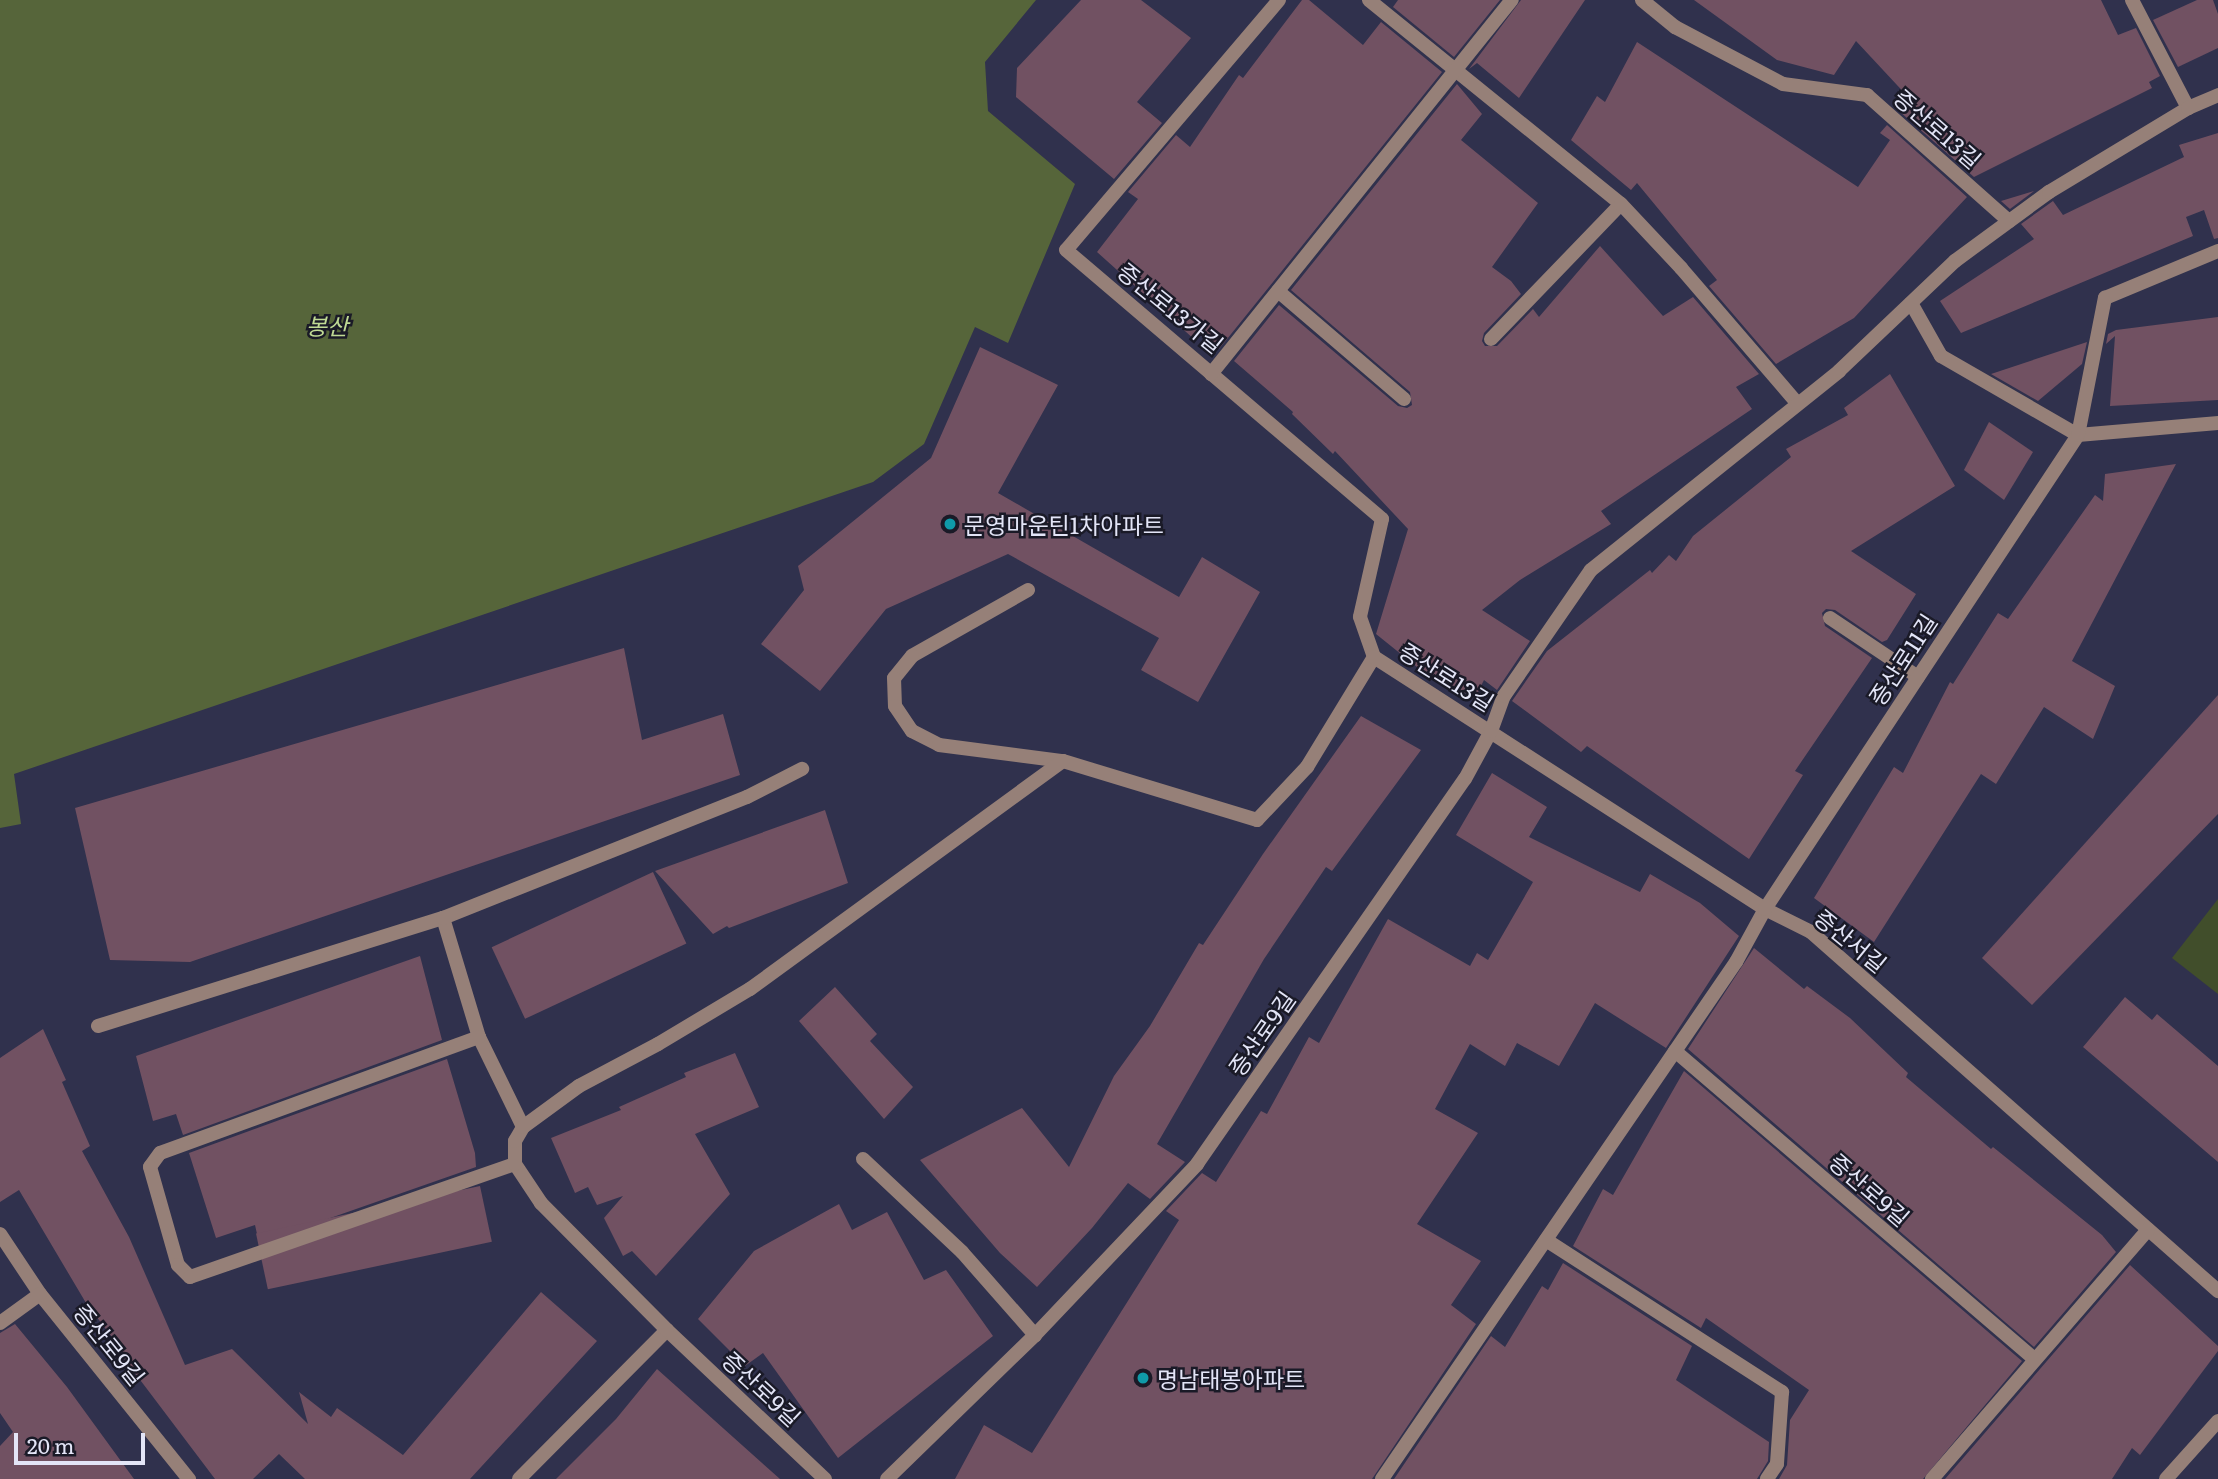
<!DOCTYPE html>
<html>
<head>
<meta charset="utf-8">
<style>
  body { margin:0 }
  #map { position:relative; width:2218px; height:1479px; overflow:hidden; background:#30314d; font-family:Literata,"Noto Sans KR",serif }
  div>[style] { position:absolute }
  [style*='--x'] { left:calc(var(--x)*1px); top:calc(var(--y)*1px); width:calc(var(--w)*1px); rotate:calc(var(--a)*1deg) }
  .green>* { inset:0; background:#414e2b }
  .forest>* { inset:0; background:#56653a }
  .building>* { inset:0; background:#715162; transform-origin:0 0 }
  .service>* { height:14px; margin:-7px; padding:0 7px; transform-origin:7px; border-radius:7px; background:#968078 }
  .minor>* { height:14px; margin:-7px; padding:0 7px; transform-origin:7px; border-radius:7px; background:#968078 }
  .dots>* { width:19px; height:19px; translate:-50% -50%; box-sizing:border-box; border:4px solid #1a1a27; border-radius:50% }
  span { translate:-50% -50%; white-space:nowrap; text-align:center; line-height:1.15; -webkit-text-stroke:5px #1a1a27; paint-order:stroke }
  .street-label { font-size:23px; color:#e3e5f7 }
  .park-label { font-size:23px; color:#c0da94; font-style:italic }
  .poi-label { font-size:23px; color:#e3e5f7 }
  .left { translate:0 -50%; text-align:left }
  .scale { position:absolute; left:14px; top:1433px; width:131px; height:32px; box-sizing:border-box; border:4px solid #e3e5f7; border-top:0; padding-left:9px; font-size:21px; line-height:24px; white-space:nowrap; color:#e3e5f7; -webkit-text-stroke:5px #1a1a27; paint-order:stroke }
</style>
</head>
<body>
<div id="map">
  <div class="green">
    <div style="clip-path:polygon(2218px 899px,2218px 994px,2172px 958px)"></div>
  </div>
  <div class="forest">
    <div style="clip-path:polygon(0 0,1036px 0,985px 62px,988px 111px,1075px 184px,1008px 343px,975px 327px,924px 444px,873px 482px,14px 774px,21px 824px,0 828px)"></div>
  </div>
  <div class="building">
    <div style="clip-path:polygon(1081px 0,1141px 0,1191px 38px,1137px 102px,1162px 123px,1114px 179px,1016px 97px,1017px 68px)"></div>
    <div style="clip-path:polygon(1302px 0,1309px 0,1363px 45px,1381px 22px,1442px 72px,1219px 349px,1201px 333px,1195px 340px,1097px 252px,1138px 199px,1128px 192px,1176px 135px,1190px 147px,1239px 75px,1243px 78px)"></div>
    <div style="clip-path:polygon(1398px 0,1500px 0,1454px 57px,1393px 7px)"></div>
    <div style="clip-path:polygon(1521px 0,1585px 0,1519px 98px,1477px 63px,1469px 69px)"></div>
    <div style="clip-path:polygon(1694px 0,2101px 0,2118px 35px,2136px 28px,2160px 76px,2149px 82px,2152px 88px,1974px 177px,1899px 111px,1910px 99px,1856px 41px,1834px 75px,1777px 60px)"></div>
    <div style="clip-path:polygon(2197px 0,2213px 0,2218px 14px,2218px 48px,2178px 67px,2153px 20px)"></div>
    <div style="clip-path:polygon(1637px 42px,1858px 187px,1890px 140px,1880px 133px,1887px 125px,1967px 197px,1854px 318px,1776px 364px,1709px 286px,1717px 280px,1637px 183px,1631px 190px,1571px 140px,1597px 96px,1605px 102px)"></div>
    <div style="clip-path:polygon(1457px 84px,1482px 114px,1461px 140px,1538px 203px,1492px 267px,1511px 281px,1521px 294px,1484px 333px,1482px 341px,1485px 346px,1497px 346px,1533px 309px,1539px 317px,1600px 246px,1663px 316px,1693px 297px,1759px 374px,1736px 387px,1752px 409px,1601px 511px,1611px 524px,1520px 580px,1482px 610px,1530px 641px,1497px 690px,1484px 680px,1475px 698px,1422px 671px,1376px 634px,1408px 529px,1335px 451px,1333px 454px,1292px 414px,1293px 412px,1234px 361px,1279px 305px,1398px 406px,1407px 408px,1412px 405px,1410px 392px,1291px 290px)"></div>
    <div style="clip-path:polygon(2218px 133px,2218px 238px,2214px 239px,2204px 210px,2186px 217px,2193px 236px,1961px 333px,1940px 301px,2034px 239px,2021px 224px,2053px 201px,2063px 215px,2184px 157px,2179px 145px)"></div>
    <div style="clip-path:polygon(2034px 191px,2010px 209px,2001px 201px)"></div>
    <div style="clip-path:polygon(2218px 317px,2218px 400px,2110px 406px,2115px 336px,2106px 344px,2108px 334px,2116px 330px)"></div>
    <div style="clip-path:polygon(2087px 342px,2082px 364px,2038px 401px,1991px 374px)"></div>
    <div style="clip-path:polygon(980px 347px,1058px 385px,998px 493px,1179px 597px,1202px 557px,1260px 592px,1198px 702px,1141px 670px,1159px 638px,1008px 554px,886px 609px,820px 691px,761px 644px,804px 590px,798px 566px,931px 458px)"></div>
    <div style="clip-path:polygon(1890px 374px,1955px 486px,1851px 551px,1916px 594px,1887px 640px,1882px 642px,1835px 610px,1826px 609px,1822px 613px,1825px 626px,1872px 658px,1795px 771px,1803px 775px,1749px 859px,1587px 746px,1581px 752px,1512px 701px,1547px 651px,1650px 570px,1652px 573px,1669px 555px,1676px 561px,1693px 536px,1791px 457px,1786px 449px,1848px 415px,1844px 408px)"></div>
    <div style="clip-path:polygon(1989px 422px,2033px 452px,2004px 500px,1964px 470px)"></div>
    <div style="clip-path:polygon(2176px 464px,2072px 661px,2115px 686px,2093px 739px,2044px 707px,1996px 784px,1981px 774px,1874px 942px,1814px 898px,1894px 767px,1903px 773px,1950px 682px,1953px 684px,1998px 613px,2008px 619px,2095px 495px,2103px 501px,2105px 474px)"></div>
    <div style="clip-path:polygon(624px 648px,642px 740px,723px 714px,740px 775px,190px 962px,110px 960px,75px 808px)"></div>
    <div style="clip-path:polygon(2218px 695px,2218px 814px,2032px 1005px,1982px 958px)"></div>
    <div style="clip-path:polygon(1361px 716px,1421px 750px,1332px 871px,1326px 867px,1264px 959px,1157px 1144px,1185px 1162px,1150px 1199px,1128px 1183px,1092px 1228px,1037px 1287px,1000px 1253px,920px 1160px,1022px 1108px,1069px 1167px,1114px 1076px,1150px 1026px,1199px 943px,1203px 945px,1263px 854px)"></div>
    <div style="clip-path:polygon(1492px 773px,1547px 807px,1529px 837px,1640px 892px,1650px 874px,1700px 903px,1739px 936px,1666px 1048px,1595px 1003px,1559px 1066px,1517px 1043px,1505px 1066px,1470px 1044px,1435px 1109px,1478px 1133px,1417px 1224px,1481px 1261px,1451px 1305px,1476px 1324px,1372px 1479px,955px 1479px,984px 1425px,1032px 1453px,1179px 1220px,1166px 1211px,1202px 1173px,1216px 1182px,1261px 1111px,1267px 1114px,1309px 1037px,1319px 1043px,1388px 919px,1470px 966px,1477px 953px,1488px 960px,1533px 882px,1456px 835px)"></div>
    <div style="clip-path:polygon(825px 810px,848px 883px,729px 928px,727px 926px,713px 934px,655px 871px)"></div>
    <div style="left:653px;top:872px;width:79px;height:178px;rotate:65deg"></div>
    <div style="clip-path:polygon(1754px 948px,1804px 989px,1807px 986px,1850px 1018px,1908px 1073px,1906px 1077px,1991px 1149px,1993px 1147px,2102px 1235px,2116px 1252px,2034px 1347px,1688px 1049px)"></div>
    <div style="clip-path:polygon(420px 956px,442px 1040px,183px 1135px,176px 1114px,153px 1121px,136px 1056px)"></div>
    <div style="clip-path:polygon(835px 987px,877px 1034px,870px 1041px,913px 1087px,884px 1119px,799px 1021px)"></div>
    <div style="clip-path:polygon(2125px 997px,2152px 1020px,2157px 1014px,2218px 1066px,2218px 1162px,2083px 1047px)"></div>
    <div style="clip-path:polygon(43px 1029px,66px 1080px,62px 1082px,90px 1146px,82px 1151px,129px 1237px,185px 1365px,232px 1349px,308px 1424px,299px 1392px,331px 1417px,337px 1408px,403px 1455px,541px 1292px,597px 1341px,470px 1479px,305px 1479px,279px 1454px,253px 1479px,215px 1479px,113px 1344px,115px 1341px,86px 1303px,19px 1190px,0 1202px,0 1058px)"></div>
    <div style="clip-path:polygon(735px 1053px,759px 1107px,695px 1134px,730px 1194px,656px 1276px,632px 1251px,623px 1256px,604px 1218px,623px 1196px,597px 1205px,588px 1187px,575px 1193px,551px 1138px,621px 1110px,619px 1107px,686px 1077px,684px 1073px)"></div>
    <div style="clip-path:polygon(447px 1059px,475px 1153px,476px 1167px,259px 1243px,255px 1225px,216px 1238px,189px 1153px)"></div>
    <div style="clip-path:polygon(1684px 1071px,2022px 1361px,1923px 1479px,1779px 1479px,1787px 1465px,1790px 1420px,1809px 1390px,1706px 1318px,1701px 1328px,1573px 1246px,1603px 1189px,1613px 1195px)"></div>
    <div style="left:480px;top:1186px;width:57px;height:229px;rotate:78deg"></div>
    <div style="clip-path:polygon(839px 1204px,852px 1230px,887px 1212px,924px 1280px,946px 1270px,993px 1336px,838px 1458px,763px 1353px,745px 1366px,698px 1319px,754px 1251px)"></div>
    <div style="clip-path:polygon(1563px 1263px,1692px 1346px,1676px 1380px,1769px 1442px,1768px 1461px,1757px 1479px,1394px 1479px,1491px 1336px,1505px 1347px,1542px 1286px,1548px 1290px)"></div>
    <div style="clip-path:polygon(2130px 1265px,2218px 1346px,2218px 1351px,2140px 1455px,2132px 1448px,2112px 1479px,1945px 1479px)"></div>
    <div style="clip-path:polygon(15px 1324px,67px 1387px,134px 1479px,0 1479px,0 1446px,13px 1432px,0 1413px,0 1333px)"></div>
    <div style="clip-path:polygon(657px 1369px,780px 1479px,556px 1479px,616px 1419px)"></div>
  </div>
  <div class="service">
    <div style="--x:1278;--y:291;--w:166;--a:40.6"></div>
    <div style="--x:1491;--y:339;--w:187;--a:-46.1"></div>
    <div style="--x:1028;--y:590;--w:133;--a:150.4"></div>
    <div style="--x:912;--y:656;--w:28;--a:129"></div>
    <div style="--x:894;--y:678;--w:28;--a:88"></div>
    <div style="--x:895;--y:706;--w:30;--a:56"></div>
    <div style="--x:912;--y:731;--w:30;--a:27"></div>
    <div style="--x:939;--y:745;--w:125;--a:7.4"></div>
    <div style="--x:1063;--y:761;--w:203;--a:16.9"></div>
    <div style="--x:1257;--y:820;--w:73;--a:-46.7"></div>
    <div style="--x:1307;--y:767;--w:129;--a:-58.7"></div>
    <div style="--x:1830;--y:618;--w:106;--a:33.8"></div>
    <div style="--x:443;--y:918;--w:124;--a:73.2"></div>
    <div style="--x:479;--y:1037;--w:100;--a:63.9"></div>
    <div style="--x:98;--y:1026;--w:362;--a:-17.4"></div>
    <div style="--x:443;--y:918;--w:327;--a:-21.7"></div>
    <div style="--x:747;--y:797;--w:62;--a:-27"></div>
    <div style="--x:479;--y:1037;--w:339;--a:160"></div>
    <div style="--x:160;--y:1153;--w:17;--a:126"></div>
    <div style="--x:150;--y:1167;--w:102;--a:74.1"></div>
    <div style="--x:178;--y:1265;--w:17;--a:45"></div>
    <div style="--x:190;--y:1277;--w:344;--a:-19.2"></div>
    <div style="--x:863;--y:1159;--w:136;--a:43.2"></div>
    <div style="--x:962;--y:1252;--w:111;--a:48.7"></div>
  </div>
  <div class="minor">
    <div style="--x:1279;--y:0;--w:328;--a:130.4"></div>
    <div style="--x:1066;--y:250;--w:415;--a:40.4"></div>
    <div style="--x:1382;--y:519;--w:100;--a:102.7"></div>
    <div style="--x:1360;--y:617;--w:42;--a:70.7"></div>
    <div style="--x:1374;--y:657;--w:465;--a:32.8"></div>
    <div style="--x:1765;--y:909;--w:51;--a:26.6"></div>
    <div style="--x:1811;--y:932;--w:543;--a:41.41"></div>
    <div style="--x:1369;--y:0;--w:324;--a:39"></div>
    <div style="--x:1621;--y:204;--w:88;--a:46.8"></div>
    <div style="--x:1681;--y:268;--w:179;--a:49.3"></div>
    <div style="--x:1642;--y:0;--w:43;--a:39.3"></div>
    <div style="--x:1675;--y:27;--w:122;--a:27.8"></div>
    <div style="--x:1783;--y:84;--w:85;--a:7.5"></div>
    <div style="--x:1867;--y:95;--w:190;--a:41.6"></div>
    <div style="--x:2132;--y:0;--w:122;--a:62.6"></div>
    <div style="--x:1911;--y:303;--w:61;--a:60.5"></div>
    <div style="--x:1941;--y:356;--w:158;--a:30"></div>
    <div style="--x:2078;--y:435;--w:141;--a:-4.9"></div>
    <div style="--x:1211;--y:374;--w:480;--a:-51.2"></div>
    <div style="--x:1675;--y:1051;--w:474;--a:40.6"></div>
    <div style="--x:0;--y:1234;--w:72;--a:56.3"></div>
    <div style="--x:40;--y:1294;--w:238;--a:51.2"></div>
    <div style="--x:1546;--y:1240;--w:281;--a:32.8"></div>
    <div style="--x:1782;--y:1392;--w:72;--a:94"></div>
    <div style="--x:1777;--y:1464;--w:18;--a:124"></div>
    <div style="--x:0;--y:1323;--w:49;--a:-35.9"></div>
    <div style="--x:519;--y:1479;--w:210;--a:-45.2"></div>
    <div style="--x:825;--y:1479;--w:217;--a:-136.7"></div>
    <div style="--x:667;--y:1330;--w:179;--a:-134.8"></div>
    <div style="--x:541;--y:1203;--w:47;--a:-123.7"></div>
    <div style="--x:515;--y:1164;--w:23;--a:-90"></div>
    <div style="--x:515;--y:1141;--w:16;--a:-60"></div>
    <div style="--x:523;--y:1127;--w:69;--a:-36.2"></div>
    <div style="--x:579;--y:1086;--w:89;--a:-28"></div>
    <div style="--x:658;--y:1044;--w:107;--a:-30.9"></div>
    <div style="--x:750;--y:989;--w:387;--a:-36.1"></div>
    <div style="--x:887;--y:1479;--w:206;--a:-44.2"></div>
    <div style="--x:1035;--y:1335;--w:236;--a:-46.5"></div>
    <div style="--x:1197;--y:1164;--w:469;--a:-55.2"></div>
    <div style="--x:1465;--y:779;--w:55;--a:-61.6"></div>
    <div style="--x:1491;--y:731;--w:37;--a:-70"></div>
    <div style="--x:1504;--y:696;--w:153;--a:-55.4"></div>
    <div style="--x:1591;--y:570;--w:318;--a:-38.7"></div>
    <div style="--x:1839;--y:371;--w:160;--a:-43.5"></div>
    <div style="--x:1955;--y:261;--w:117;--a:-36.3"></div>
    <div style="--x:2049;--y:192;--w:162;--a:-31.1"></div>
    <div style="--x:2188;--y:108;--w:33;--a:-23"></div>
    <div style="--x:1382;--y:1479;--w:627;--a:-55.6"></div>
    <div style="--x:1736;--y:962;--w:60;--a:-61.3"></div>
    <div style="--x:1765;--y:909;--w:568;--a:-56.56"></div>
    <div style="--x:2078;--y:435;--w:140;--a:-78.9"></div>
    <div style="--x:2105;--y:298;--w:122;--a:-22.6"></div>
    <div style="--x:1932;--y:1479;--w:330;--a:-49.1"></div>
    <div style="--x:2166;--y:1479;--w:78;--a:-48.1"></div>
  </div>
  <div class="dots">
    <div style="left:950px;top:524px;background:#0f9aa8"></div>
    <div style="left:1143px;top:1378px;background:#0f9aa8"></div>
  </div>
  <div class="street-label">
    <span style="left:1938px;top:128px;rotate:41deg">증산로13길</span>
    <span style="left:1171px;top:307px;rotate:39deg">증산로13가길</span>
    <span style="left:1902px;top:659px;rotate:-57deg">증산로11길</span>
    <span style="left:1447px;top:676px;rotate:32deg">증산로13길</span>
    <span style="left:1851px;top:940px;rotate:39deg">증산서길</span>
    <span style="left:1261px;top:1033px;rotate:-55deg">증산로9길</span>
    <span style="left:1870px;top:1189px;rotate:41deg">증산로9길</span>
    <span style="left:110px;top:1344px;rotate:51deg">증산로9길</span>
    <span style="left:762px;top:1388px;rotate:43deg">증산로9길</span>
  </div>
  <div class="park-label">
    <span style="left:327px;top:325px">봉산</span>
  </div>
  <div class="poi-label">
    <span class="left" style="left:964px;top:524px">문영마운틴1차아파트</span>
    <span class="left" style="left:1157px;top:1378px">명남태봉아파트</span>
  </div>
  <div class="scale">20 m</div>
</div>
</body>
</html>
